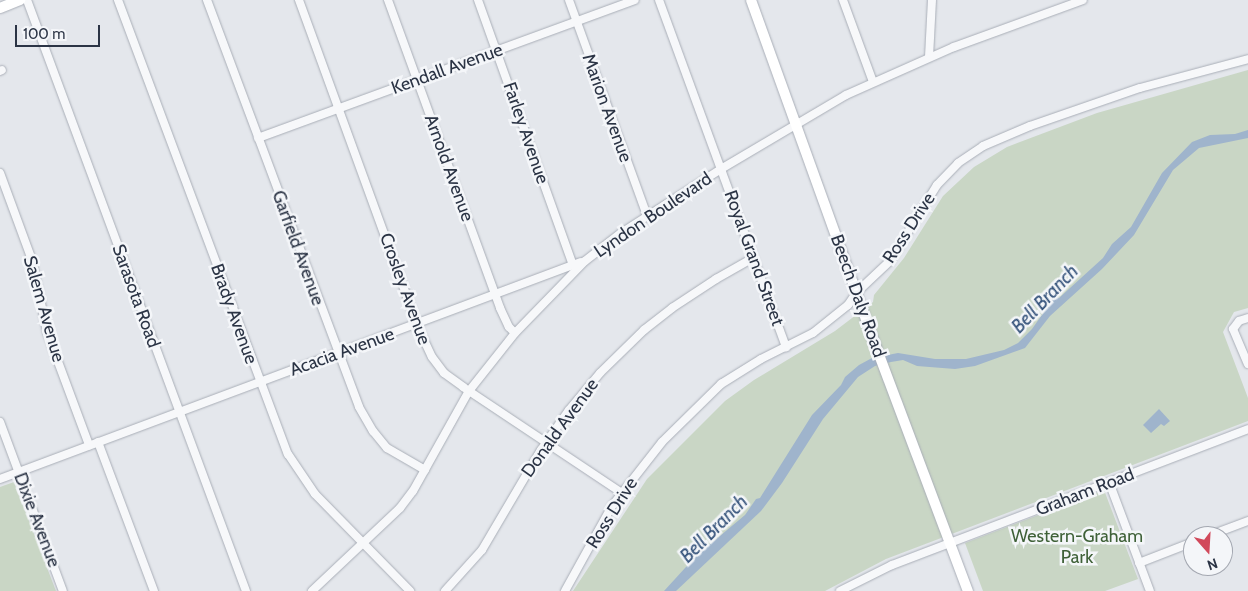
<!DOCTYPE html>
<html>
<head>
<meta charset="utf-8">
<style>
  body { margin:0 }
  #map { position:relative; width:1248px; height:591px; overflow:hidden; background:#e4e7ec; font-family:Cabin,sans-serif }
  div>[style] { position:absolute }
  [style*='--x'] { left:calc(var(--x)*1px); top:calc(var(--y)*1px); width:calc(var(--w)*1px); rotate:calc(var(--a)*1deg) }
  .green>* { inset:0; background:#c9d6c5 }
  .water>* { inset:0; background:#9fb4cc }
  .roads { filter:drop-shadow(0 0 1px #a9aeb7) drop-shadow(0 0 1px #a9aeb7) }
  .minor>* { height:8px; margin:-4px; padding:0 4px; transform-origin:4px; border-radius:4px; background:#f7f8fa }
  .major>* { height:10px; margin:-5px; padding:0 5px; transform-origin:5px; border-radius:5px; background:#fff }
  span { translate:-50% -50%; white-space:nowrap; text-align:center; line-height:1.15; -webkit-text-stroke:5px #f4f6f9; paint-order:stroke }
  .street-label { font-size:18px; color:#2b3445 }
  .park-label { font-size:18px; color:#3f6138 }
  .water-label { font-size:19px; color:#34527a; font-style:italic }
  .north { position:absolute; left:1183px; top:526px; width:50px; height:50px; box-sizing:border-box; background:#f4f6f9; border:1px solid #a4a8b1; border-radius:50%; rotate:161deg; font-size:14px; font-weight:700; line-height:20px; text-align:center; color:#2b3445 }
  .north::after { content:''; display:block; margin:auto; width:18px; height:22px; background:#d1495b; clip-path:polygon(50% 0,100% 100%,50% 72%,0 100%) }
  .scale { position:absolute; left:15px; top:25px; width:85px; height:22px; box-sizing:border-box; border:2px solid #2b3445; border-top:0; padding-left:6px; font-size:15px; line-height:18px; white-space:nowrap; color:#2b3445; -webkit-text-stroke:4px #f4f6f9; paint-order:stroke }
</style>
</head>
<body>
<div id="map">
  <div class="green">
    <div style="clip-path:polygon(1248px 70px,1248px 308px,1234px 312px,1223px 332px,1248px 398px,1248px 421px,886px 559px,825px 591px,573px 591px,647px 479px,725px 401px,754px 380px,835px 331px,873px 302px,874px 295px,904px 258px,943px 196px,974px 167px,1007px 147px,1097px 113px)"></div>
    <div style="clip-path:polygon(14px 482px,56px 591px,0 591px,0 487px)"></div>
    <div style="clip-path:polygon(1104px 490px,1138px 579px,1105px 591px,983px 591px,965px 543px)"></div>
  </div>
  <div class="water">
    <div style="clip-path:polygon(1248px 130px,1248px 138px,1199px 148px,1173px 170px,1134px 235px,1102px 269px,1050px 316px,1025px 348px,975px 366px,955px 369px,917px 366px,903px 360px,891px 362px,875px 366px,858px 377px,823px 419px,782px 483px,761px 511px,676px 591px,664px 591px,696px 556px,745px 515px,756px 499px,760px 498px,812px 415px,841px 385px,845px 377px,859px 365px,872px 358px,898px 353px,935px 359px,966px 359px,1004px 350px,1018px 343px,1032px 329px,1051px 302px,1048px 300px,1052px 294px,1059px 298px,1103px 258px,1112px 244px,1131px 227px,1162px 173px,1192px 142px,1210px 135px,1235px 134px)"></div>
    <div style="clip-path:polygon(1159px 409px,1170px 421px,1164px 426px,1161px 424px,1151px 433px,1143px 425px)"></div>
  </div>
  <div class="roads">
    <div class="minor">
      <div style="--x:27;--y:0;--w:630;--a:69.67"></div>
      <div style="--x:118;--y:0;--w:485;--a:69.5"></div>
      <div style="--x:288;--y:454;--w:48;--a:56"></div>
      <div style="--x:315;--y:494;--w:136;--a:45.6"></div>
      <div style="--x:207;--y:0;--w:434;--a:69.5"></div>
      <div style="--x:359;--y:407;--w:28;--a:60"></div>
      <div style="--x:373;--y:431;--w:22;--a:51"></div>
      <div style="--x:387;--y:448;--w:44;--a:30.1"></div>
      <div style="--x:299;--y:0;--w:346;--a:70"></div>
      <div style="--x:417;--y:325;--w:35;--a:65"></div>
      <div style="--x:432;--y:357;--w:20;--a:53"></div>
      <div style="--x:444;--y:373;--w:24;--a:36"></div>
      <div style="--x:463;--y:387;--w:191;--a:33.7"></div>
      <div style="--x:388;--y:0;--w:328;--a:70"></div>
      <div style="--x:500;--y:308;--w:21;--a:65"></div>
      <div style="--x:509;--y:327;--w:8;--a:45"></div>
      <div style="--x:478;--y:0;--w:282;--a:70.3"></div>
      <div style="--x:569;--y:0;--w:229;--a:70.1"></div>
      <div style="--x:659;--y:0;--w:370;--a:69.9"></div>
      <div style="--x:843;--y:0;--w:87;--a:69.9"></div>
      <div style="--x:929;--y:57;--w:57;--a:-87"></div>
      <div style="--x:0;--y:71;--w:2;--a:-27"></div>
      <div style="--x:258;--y:138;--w:401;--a:-20.1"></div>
      <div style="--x:0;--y:173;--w:93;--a:69.8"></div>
      <div style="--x:32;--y:260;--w:74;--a:78.2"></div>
      <div style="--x:47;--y:332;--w:121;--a:69.6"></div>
      <div style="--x:1248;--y:318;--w:9;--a:162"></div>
      <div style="--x:1239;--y:321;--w:10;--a:127"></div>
      <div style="--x:1233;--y:329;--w:38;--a:67"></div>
      <div style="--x:0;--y:422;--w:180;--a:69.6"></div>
      <div style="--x:98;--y:442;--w:159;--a:69.4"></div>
      <div style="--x:0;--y:479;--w:620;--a:-20.48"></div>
      <div style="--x:1109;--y:482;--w:116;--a:69.4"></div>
      <div style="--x:1208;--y:536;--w:43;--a:-20.6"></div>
      <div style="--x:1139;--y:563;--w:58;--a:-21.3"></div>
      <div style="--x:312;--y:591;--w:121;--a:-43.3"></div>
      <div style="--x:400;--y:508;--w:21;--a:-53"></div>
      <div style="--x:413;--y:491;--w:115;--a:-60.8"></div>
      <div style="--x:469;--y:391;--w:74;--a:-51.6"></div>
      <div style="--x:515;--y:333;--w:100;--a:-45.8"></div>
      <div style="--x:585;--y:261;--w:46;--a:-37.9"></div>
      <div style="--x:621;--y:233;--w:119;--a:-32.6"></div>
      <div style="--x:721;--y:169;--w:145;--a:-30.6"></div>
      <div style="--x:846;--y:95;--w:118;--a:-24"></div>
      <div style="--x:954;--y:47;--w:137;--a:-20"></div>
      <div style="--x:445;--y:591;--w:55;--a:-47.9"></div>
      <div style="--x:482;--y:550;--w:116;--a:-59.5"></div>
      <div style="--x:541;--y:450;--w:49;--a:-55"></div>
      <div style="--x:569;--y:410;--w:48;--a:-50"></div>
      <div style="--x:600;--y:373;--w:62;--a:-44.3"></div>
      <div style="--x:644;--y:330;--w:36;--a:-38"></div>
      <div style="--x:672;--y:308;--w:53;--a:-33.4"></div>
      <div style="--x:716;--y:279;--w:43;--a:-29.6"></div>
      <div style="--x:565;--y:591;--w:97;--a:-61.1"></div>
      <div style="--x:612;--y:506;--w:81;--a:-52"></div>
      <div style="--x:662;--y:442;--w:83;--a:-44.5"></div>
      <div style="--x:721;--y:384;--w:47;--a:-32"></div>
      <div style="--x:761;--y:359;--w:58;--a:-26.6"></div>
      <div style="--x:813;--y:333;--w:45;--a:-38.7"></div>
      <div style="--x:848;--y:305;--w:14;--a:-56"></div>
      <div style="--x:856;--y:293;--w:47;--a:-43.3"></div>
      <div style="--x:890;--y:261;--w:89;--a:-58.3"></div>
      <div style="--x:937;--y:185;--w:30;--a:-46"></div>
      <div style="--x:958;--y:163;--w:30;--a:-34"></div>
      <div style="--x:983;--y:146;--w:51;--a:-23.1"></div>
      <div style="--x:1030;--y:126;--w:116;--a:-19.1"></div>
      <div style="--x:1140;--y:88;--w:112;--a:-15"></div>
      <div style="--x:840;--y:591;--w:58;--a:-26.6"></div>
      <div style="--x:892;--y:565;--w:381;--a:-20.9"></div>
    </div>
    <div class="major">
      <div style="--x:751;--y:0;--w:366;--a:70.2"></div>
      <div style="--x:875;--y:344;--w:264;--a:69.4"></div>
      <div style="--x:0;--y:8;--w:22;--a:-22"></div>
    </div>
  </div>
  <div class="street-label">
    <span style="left:447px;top:69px;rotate:-20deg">Kendall Avenue</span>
    <span style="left:607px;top:108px;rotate:70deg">Marion Avenue</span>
    <span style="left:526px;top:133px;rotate:71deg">Farley Avenue</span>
    <span style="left:449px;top:168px;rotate:70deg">Arnold Avenue</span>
    <span style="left:653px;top:215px;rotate:-34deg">Lyndon Boulevard</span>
    <span style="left:909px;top:228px;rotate:-57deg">Ross Drive</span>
    <span style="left:298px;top:248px;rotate:70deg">Garfield Avenue</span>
    <span style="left:754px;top:258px;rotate:70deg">Royal Grand Street</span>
    <span style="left:405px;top:289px;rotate:70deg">Crosley Avenue</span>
    <span style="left:136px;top:296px;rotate:70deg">Sarasota Road</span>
    <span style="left:858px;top:296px;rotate:70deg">Beech Daly Road</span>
    <span style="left:44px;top:309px;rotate:74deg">Salem Avenue</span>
    <span style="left:234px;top:314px;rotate:70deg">Brady Avenue</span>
    <span style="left:342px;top:352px;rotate:-20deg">Acacia Avenue</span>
    <span style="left:560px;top:428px;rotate:-54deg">Donald Avenue</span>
    <span style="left:1085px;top:492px;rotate:-21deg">Graham Road</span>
    <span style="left:612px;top:513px;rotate:-58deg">Ross Drive</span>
    <span style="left:37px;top:520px;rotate:69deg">Dixie Avenue</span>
  </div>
  <div class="park-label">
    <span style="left:1077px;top:547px">Western-Graham<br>Park</span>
  </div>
  <div class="water-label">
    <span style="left:1045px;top:299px;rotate:-46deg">Bell Branch</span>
    <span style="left:714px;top:529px;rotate:-45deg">Bell Branch</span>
  </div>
  <div class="north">N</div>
  <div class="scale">100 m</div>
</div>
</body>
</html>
